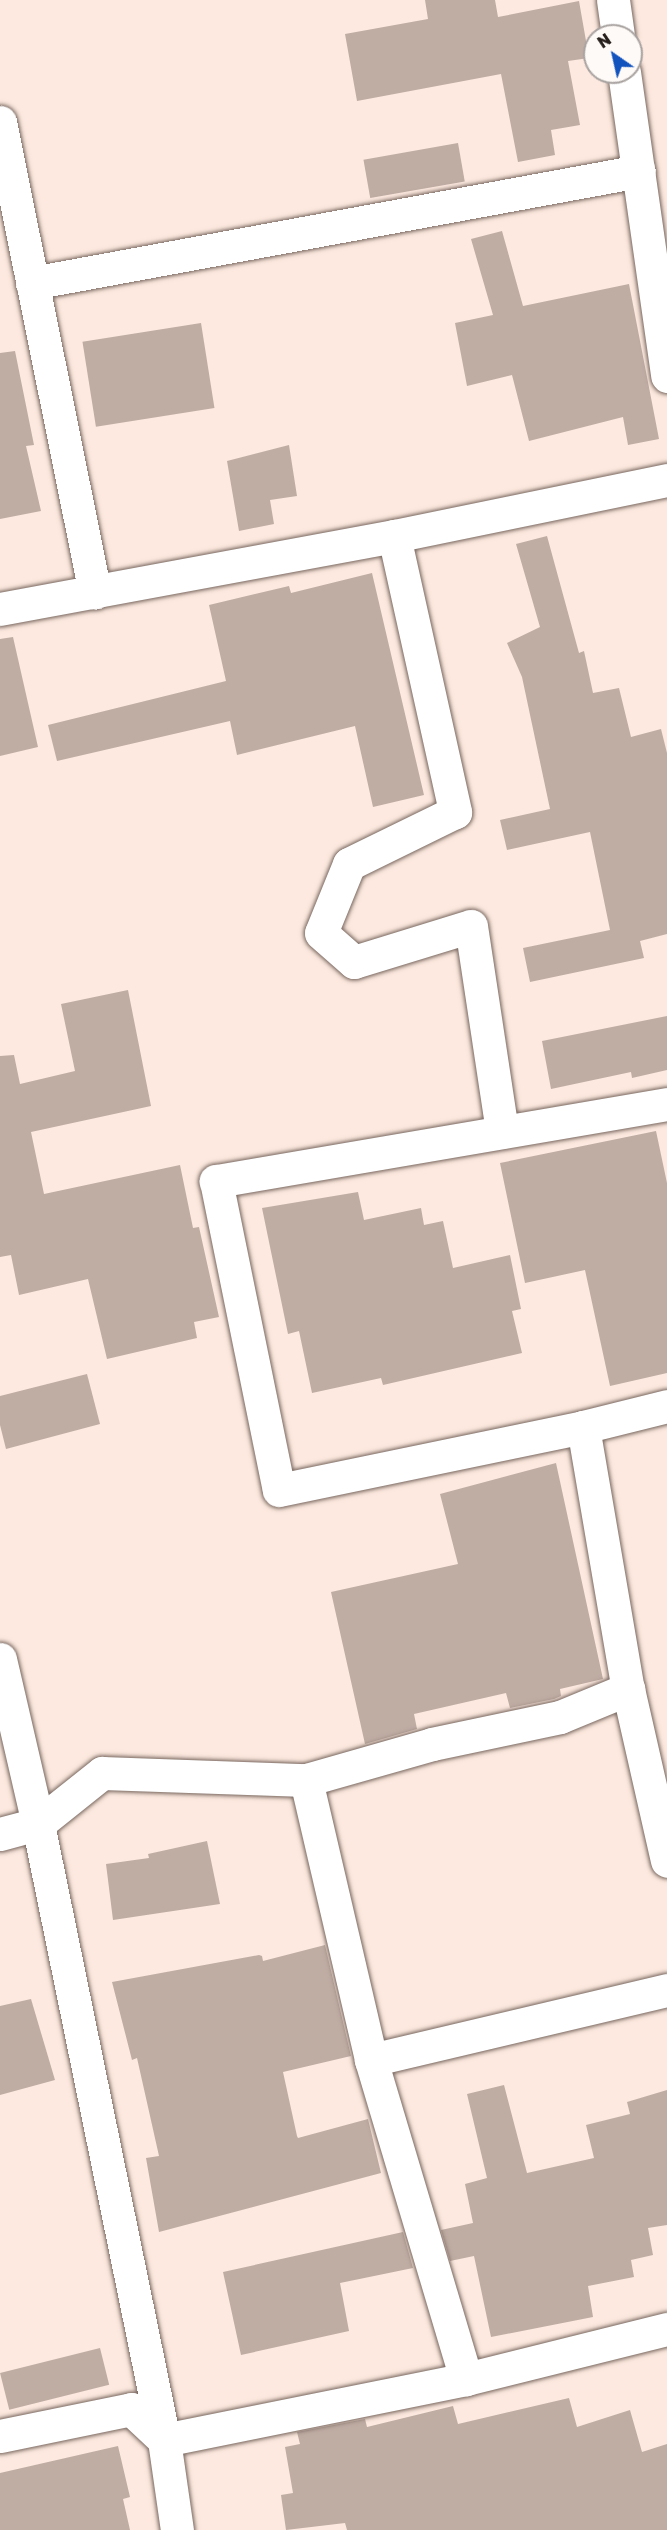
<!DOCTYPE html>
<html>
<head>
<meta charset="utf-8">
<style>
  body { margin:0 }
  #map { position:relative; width:667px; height:2530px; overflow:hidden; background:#fde9df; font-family:"Golos Text",sans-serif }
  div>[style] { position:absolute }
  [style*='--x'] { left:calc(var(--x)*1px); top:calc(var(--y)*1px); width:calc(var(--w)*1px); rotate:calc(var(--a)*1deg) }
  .building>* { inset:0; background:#bfaca3; transform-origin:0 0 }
  .roads { filter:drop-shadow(0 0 2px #78675f) drop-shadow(0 0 2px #78675f) }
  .minor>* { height:33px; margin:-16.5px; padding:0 16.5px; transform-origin:16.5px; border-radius:16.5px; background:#fff }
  span { translate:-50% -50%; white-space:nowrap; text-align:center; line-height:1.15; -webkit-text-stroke:6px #fefaf8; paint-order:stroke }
  .north { position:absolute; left:583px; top:24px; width:60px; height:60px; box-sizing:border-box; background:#fefaf8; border:2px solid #a8a2a0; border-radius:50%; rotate:326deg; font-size:16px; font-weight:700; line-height:24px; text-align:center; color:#261f1c }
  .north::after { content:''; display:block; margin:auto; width:21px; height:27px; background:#1253be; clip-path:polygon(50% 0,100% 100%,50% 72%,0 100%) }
</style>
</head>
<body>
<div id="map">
  <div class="building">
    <div style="clip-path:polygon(425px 0,495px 0,498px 17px,579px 1px,589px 58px,568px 61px,580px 125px,551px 130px,555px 155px,518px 162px,501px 74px,357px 101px,345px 34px,428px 19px)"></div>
    <div style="left:458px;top:143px;width:39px;height:96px;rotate:80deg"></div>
    <div style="clip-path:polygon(502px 231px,523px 306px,629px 284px,659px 439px,628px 445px,623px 417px,529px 441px,512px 375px,467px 386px,455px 323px,493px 315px,471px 239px)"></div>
    <div style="left:201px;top:323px;width:86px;height:120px;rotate:81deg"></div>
    <div style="clip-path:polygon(15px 351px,34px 445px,26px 446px,41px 511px,0 519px,0 353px)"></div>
    <div style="clip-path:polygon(289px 445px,297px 496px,270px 500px,274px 524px,239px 531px,227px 461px)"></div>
    <div style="clip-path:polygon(547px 536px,579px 653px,584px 651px,593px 693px,619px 688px,631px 737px,661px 729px,667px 753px,667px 934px,640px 941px,644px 958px,530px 982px,523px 948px,610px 930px,590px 832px,507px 850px,500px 820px,550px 809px,522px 677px,507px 643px,540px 627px,516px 544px)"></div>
    <div style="clip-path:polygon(372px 573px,424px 795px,373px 807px,355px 726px,237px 755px,230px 721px,57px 761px,48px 725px,226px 681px,209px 605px,289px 586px,291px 593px)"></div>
    <div style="clip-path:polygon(13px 637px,38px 747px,0 756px,0 639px)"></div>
    <div style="clip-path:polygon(128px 990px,151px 1106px,31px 1132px,44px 1194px,180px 1165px,193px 1228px,199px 1227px,219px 1317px,194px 1322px,197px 1338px,107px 1359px,88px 1279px,19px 1295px,11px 1255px,0 1257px,0 1056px,14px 1055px,20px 1084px,75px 1071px,61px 1004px)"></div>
    <div style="clip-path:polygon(667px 1016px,667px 1070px,632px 1078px,631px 1072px,551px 1089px,542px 1041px)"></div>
    <div style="clip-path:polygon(656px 1131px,667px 1183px,667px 1373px,610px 1386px,585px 1270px,525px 1283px,500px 1163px)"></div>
    <div style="clip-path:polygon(358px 1192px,364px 1220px,421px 1208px,424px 1225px,443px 1221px,453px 1268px,510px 1255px,521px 1309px,512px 1311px,522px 1353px,383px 1385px,381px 1378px,312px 1393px,299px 1331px,288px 1334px,262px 1208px)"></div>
    <div style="clip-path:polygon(87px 1374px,100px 1424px,6px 1449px,0 1425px,0 1396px)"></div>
    <div style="clip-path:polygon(556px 1463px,603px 1679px,560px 1689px,561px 1696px,554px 1699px,510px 1708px,506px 1693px,414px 1714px,417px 1729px,365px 1744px,331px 1592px,458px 1564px,440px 1494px)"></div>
    <div style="clip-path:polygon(207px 1841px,220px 1904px,113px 1920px,106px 1864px,149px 1858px,148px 1854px)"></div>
    <div style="clip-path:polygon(325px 1945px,351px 2056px,283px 2072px,297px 2136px,298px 2138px,368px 2119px,381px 2173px,159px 2232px,146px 2158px,159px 2156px,137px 2058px,132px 2060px,112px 1982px,259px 1955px,262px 1956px,263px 1961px)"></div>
    <div style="clip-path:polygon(31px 1999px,55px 2080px,0 2095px,0 2006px)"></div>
    <div style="clip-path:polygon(504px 2085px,527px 2173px,594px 2158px,586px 2125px,630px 2114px,627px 2102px,667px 2090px,667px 2225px,648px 2228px,653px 2255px,631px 2260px,634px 2277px,588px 2286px,593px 2317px,491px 2337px,474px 2256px,450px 2261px,441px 2230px,473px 2223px,465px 2184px,487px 2178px,467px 2094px)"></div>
    <div style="clip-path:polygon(403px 2232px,413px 2268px,340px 2283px,349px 2331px,241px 2355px,223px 2272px)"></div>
    <div style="left:100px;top:2348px;width:38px;height:103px;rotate:76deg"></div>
    <div style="clip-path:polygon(569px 2398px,577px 2427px,630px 2410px,642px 2452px,667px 2444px,667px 2530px,347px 2530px,345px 2523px,286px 2530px,281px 2495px,293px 2493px,285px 2447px,300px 2444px,297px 2432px,365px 2419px,367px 2427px,453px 2406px,458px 2424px)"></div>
    <div style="clip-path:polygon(118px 2446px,130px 2497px,123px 2499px,130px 2530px,0 2530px,0 2473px)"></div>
  </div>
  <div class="roads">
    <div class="minor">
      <div style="--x:613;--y:0;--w:36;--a:82"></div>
      <div style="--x:624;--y:72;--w:307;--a:81.9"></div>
      <div style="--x:0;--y:122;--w:480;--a:78.6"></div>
      <div style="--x:32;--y:283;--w:617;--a:-10.45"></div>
      <div style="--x:394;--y:536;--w:283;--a:77.5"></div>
      <div style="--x:455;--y:812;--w:118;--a:153.9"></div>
      <div style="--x:349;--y:864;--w:74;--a:112.1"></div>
      <div style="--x:321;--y:933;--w:44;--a:41.3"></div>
      <div style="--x:354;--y:962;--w:122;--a:-17.1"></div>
      <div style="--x:471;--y:926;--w:208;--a:81.4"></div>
      <div style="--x:0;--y:609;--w:401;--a:-10.5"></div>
      <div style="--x:394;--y:536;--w:279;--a:-11.6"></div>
      <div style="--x:667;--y:1104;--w:458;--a:170.3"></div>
      <div style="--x:216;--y:1181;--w:315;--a:78.5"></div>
      <div style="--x:279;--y:1490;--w:310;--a:-11.7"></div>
      <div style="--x:583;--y:1427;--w:87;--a:-14"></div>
      <div style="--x:583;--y:1427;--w:266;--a:80.3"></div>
      <div style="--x:628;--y:1689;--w:176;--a:77.2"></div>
      <div style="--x:0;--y:1659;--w:169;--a:77"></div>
      <div style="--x:38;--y:1824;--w:629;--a:78.44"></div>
      <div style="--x:164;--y:2440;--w:91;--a:81.8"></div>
      <div style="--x:306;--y:1780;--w:287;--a:76.9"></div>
      <div style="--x:371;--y:2060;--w:333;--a:73.4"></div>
      <div style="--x:0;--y:1834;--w:39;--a:-15"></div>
      <div style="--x:38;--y:1824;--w:82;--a:-38.6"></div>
      <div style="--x:102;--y:1773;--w:204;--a:2"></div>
      <div style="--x:306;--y:1780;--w:131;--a:-15.9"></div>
      <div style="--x:432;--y:1744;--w:131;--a:-11.9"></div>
      <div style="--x:560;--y:1717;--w:74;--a:-22.4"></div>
      <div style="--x:371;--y:2060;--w:304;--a:-13.3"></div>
      <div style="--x:0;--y:2436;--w:134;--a:-11.6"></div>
      <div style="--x:131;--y:2409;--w:45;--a:43.2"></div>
      <div style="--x:164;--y:2440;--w:308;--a:-11.4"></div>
      <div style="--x:466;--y:2379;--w:207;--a:-14"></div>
    </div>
  </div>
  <div class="north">N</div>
</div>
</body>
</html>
